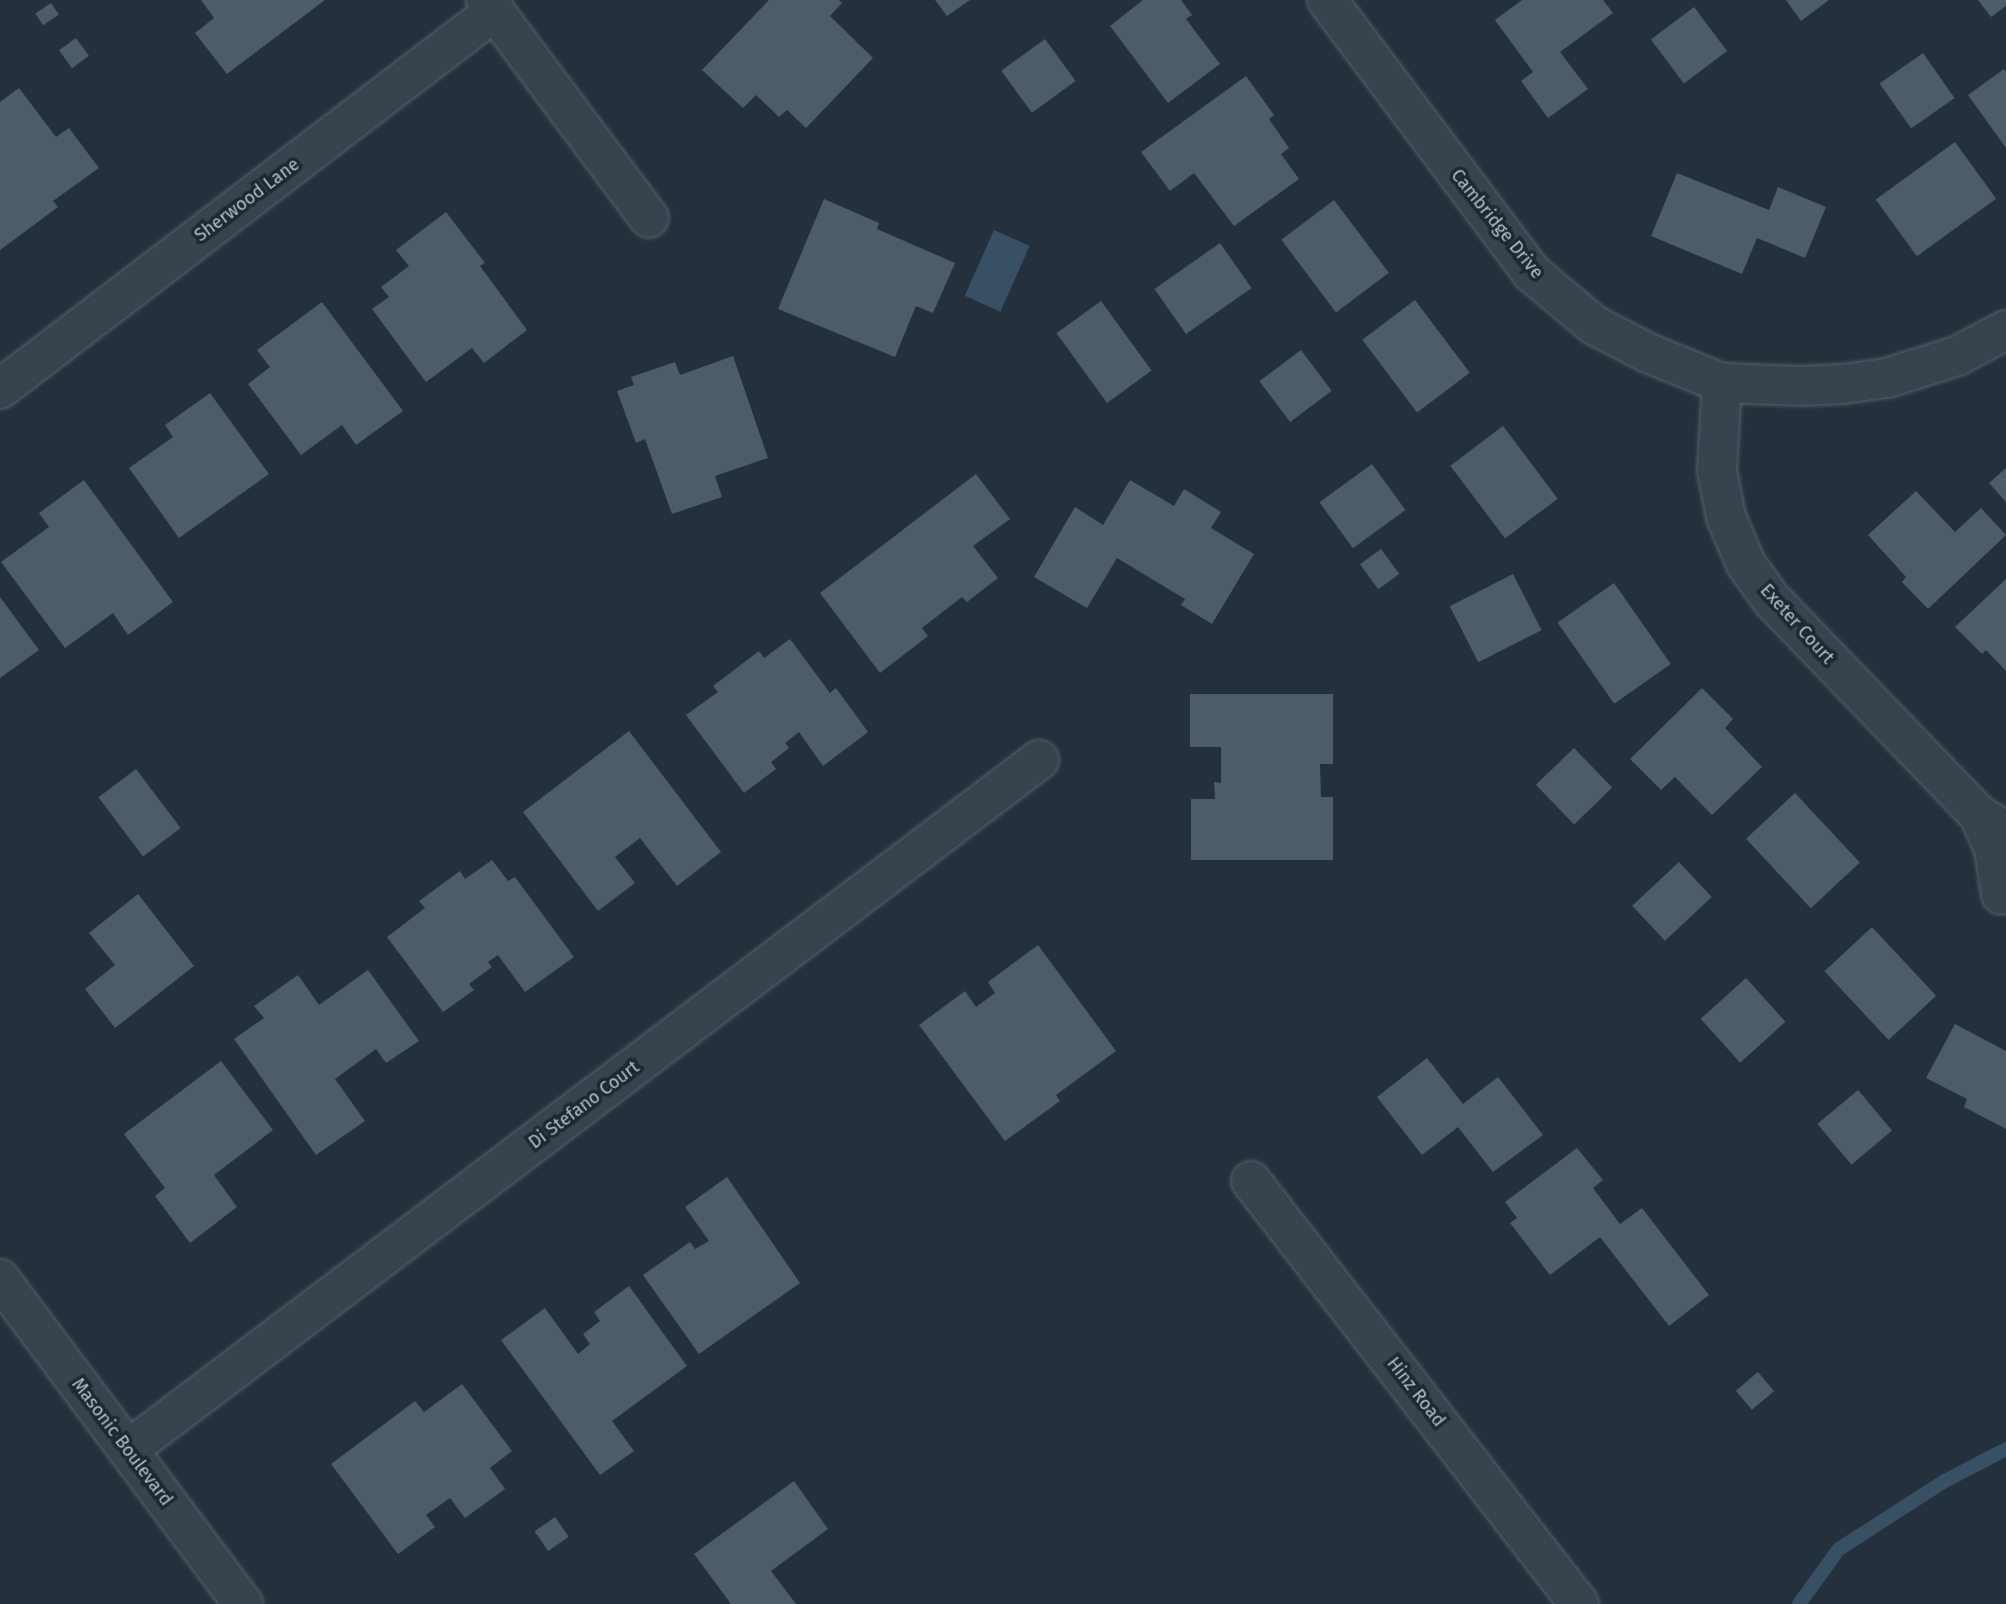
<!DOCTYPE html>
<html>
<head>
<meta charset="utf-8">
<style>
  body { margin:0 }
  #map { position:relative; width:2006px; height:1604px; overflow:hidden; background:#24313d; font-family:"Fira Sans",sans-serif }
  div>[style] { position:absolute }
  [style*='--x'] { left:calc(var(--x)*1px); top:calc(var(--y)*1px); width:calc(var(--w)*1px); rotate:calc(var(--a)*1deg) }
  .water>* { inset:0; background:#375064; transform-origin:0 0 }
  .stream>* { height:14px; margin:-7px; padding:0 7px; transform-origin:7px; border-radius:7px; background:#375064 }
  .building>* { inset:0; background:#4c5c68; transform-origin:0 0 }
  .roads { filter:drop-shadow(0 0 2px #56616b) drop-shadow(0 0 2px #56616b) }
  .minor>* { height:38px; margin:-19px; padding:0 19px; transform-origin:19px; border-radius:19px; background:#37434d }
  span { translate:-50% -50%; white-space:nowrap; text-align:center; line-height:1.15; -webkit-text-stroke:7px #1d2832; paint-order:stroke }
  .street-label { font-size:18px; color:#b3bec8 }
</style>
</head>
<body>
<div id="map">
  <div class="water">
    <div style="left:994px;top:230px;width:39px;height:72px;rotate:24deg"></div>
  </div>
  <div class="stream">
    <div style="--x:1799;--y:1604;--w:68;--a:-54"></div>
    <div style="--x:1839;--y:1549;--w:124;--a:-32.8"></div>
    <div style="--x:1943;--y:1482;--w:71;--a:-27.6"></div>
  </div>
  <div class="building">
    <div style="clip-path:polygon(201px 0,325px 0,227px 74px,195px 33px,214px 18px)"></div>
    <div style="clip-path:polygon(769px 0,839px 0,842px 3px,830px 16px,873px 58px,806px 128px,787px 110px,779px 117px,756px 95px,743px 108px,702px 70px)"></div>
    <div style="clip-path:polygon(935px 0,970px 0,947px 16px)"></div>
    <div style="clip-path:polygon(1143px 0,1181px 0,1192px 15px,1186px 19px,1220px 64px,1168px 103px,1110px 26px)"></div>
    <div style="clip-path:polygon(1522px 0,1603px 0,1613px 13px,1560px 52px,1588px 89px,1548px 118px,1521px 81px,1533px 72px,1495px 20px)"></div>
    <div style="clip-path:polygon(1786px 0,1829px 0,1801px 21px)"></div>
    <div style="clip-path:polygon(1978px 0,2006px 0,2006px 6px,1991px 17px)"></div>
    <div style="left:51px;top:3px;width:14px;height:19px;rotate:56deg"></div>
    <div style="left:1694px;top:7px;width:55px;height:54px;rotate:53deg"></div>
    <div style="left:76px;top:38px;width:22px;height:21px;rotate:54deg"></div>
    <div style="left:1045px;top:39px;width:52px;height:54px;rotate:54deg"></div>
    <div style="left:1923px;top:53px;width:55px;height:53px;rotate:55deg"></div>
    <div style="clip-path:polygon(2004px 69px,2006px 72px,2006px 148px,1968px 95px)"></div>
    <div style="clip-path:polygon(1246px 76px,1274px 115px,1269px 119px,1289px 148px,1281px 154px,1299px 179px,1234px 226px,1194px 173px,1170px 191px,1141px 152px)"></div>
    <div style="clip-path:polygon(19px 88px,56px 137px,69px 128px,99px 168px,53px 201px,58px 207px,0 250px,0 102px)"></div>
    <div style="left:1955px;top:142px;width:70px;height:98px;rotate:54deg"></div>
    <div style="clip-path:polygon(1677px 173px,1769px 210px,1778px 187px,1826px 207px,1805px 258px,1757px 238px,1742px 274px,1651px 236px)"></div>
    <div style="clip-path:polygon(824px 199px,879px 223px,877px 229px,955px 263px,933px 313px,916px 306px,895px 357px,778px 309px)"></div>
    <div style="left:1334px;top:200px;width:91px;height:66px;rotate:53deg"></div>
    <div style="clip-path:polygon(446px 212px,485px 263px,480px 266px,527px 330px,484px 363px,472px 348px,426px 382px,372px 309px,389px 297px,381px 287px,409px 266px,396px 250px)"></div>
    <div style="left:1220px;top:243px;width:55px;height:80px;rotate:55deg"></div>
    <div style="left:1415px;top:300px;width:91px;height:66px;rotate:53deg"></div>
    <div style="left:1101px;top:301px;width:86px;height:55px;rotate:54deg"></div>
    <div style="clip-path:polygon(322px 302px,403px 411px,356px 445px,342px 425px,301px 455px,248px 384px,270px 367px,257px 350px)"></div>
    <div style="left:1301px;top:350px;width:51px;height:52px;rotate:53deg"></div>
    <div style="clip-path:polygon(733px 356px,768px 458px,715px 476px,722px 497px,672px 514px,645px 439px,636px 443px,617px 391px,634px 385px,631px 377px,675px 362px,680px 375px)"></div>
    <div style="clip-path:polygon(210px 393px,269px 474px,179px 538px,129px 468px,173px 437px,165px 425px)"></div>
    <div style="left:1503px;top:426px;width:91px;height:66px;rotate:53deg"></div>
    <div style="left:1372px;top:464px;width:57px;height:65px;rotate:54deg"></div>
    <div style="clip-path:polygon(2006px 468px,2006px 502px,1989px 483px)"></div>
    <div style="clip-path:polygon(976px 474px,1010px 519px,973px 546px,998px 578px,967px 602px,962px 597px,922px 628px,928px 636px,880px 673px,820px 593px)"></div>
    <div style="clip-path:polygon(84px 480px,173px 602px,128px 635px,113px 613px,65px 648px,1px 562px,49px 527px,39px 513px)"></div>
    <div style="clip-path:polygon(1130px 480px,1174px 506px,1184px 489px,1221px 512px,1211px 528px,1254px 554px,1212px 624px,1181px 605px,1185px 599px,1117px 558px,1087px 608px,1034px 577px,1075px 507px,1103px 525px)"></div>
    <div style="clip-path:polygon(1916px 491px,1955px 532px,1981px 508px,2006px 535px,1928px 609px,1902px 582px,1906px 577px,1868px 535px)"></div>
    <div style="left:1381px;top:549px;width:31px;height:26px;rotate:54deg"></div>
    <div style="left:1513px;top:574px;width:63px;height:71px;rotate:63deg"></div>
    <div style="clip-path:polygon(2006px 579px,2006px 671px,1986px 650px,1982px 654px,1955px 627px)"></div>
    <div style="left:1614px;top:583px;width:99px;height:69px;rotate:55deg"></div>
    <div style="clip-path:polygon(0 597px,39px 650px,0 678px)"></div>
    <div style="clip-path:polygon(790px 639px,830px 693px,836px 688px,868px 732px,823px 766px,799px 732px,785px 743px,789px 748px,771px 762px,776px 769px,744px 793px,686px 715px,718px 692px,713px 686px,759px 651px,764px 658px)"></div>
    <div style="clip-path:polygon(1702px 688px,1733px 719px,1725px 728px,1762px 767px,1712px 815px,1675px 777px,1661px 790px,1630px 759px)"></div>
    <div style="clip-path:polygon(1190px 694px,1333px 694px,1333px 764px,1320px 764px,1321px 797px,1333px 797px,1333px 860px,1191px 860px,1191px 799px,1215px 799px,1214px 782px,1221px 783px,1221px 747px,1190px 747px)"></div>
    <div style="clip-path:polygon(629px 731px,721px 852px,677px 886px,640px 838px,615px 857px,635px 883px,598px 911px,523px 812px)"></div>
    <div style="left:1574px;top:748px;width:55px;height:53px;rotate:46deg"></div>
    <div style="left:136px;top:769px;width:74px;height:47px;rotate:53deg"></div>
    <div style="left:1795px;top:793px;width:95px;height:67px;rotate:47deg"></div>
    <div style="clip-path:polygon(492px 860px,508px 881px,515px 877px,574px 957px,525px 992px,498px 955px,488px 962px,492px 967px,469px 984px,474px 990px,443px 1012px,387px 937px,425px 908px,419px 901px,460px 871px,465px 879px)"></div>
    <div style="left:1679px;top:862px;width:48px;height:64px;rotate:47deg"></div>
    <div style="clip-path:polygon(138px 894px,194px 966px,115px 1028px,85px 989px,115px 965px,89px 933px)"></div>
    <div style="left:1872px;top:927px;width:94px;height:65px;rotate:47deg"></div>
    <div style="clip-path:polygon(1038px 945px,1116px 1051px,1056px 1095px,1060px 1101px,1005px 1141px,919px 1025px,965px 991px,976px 1007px,995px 993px,988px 982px)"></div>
    <div style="clip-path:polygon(368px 970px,419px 1041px,386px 1063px,376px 1049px,335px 1079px,365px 1121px,316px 1155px,234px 1039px,264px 1018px,254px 1006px,298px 975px,319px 1005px)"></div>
    <div style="left:1746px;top:978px;width:59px;height:61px;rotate:48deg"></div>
    <div style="clip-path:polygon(1955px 1024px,2006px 1051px,2006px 1129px,1964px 1107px,1967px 1099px,1926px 1078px)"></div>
    <div style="clip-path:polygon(1427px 1058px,1463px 1104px,1498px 1077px,1543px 1135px,1493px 1172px,1458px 1127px,1422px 1155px,1377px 1097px)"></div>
    <div style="clip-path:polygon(221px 1061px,273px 1130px,214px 1175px,237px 1207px,190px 1243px,155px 1196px,165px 1188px,124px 1134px)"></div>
    <div style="left:1858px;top:1090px;width:53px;height:53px;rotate:50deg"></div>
    <div style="clip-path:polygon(1577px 1148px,1603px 1180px,1593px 1188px,1620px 1224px,1642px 1208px,1709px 1295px,1669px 1326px,1600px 1237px,1550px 1275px,1510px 1223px,1517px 1218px,1505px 1202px)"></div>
    <div style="clip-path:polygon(727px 1177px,800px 1283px,699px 1354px,643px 1275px,690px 1242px,695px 1249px,709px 1241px,685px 1207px)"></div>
    <div style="clip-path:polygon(629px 1286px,687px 1366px,612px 1421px,634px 1451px,600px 1475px,501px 1340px,545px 1308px,578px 1354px,590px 1344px,583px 1334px,600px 1321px,594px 1312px)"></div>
    <div style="left:1758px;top:1372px;width:25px;height:29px;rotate:50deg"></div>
    <div style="clip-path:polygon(462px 1384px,512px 1451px,490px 1468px,505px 1489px,465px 1518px,450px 1498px,426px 1515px,435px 1527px,398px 1554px,331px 1464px,415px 1401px,424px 1412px)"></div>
    <div style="clip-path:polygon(794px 1481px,828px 1529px,771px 1571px,796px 1604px,731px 1604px,694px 1554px)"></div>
    <div style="left:555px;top:1517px;width:24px;height:25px;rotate:55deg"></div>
  </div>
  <div class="roads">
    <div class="minor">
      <div style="--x:486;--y:0;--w:272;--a:53.2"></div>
      <div style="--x:1327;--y:0;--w:341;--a:53.1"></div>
      <div style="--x:1532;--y:273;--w:81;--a:40"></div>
      <div style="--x:1594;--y:325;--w:61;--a:27.4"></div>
      <div style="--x:1648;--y:353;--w:80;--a:22.1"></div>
      <div style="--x:1722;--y:383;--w:80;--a:2.1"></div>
      <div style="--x:1802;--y:386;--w:41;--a:-2.8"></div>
      <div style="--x:1843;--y:384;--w:44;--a:-7.8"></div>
      <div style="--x:1887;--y:378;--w:73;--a:-17.4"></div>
      <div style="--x:1957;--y:356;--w:55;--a:-28"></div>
      <div style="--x:1722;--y:383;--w:88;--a:93.3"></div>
      <div style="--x:1717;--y:471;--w:47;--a:78.9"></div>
      <div style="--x:1726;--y:517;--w:51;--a:66.9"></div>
      <div style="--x:1746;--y:564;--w:43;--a:54.5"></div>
      <div style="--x:1771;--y:599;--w:300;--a:46.1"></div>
      <div style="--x:1979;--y:815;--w:31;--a:31"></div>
      <div style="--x:0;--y:389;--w:623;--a:-37.37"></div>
      <div style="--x:1979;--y:815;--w:37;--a:66"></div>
      <div style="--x:1994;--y:849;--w:46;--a:81.2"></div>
      <div style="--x:1251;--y:1181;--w:535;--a:52.21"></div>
      <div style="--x:0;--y:1279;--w:406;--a:53.2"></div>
      <div style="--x:128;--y:1450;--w:1143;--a:-37.14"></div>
    </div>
  </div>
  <div class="street-label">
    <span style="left:247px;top:200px;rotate:-37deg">Sherwood Lane</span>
    <span style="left:1497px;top:224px;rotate:51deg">Cambridge Drive</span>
    <span style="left:1797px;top:624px;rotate:48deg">Exeter Court</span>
    <span style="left:584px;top:1105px;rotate:-37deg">Di Stefano Court</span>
    <span style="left:1416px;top:1392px;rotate:52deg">Hinz Road</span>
    <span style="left:122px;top:1442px;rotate:53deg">Masonic Boulevard</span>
  </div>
</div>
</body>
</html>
